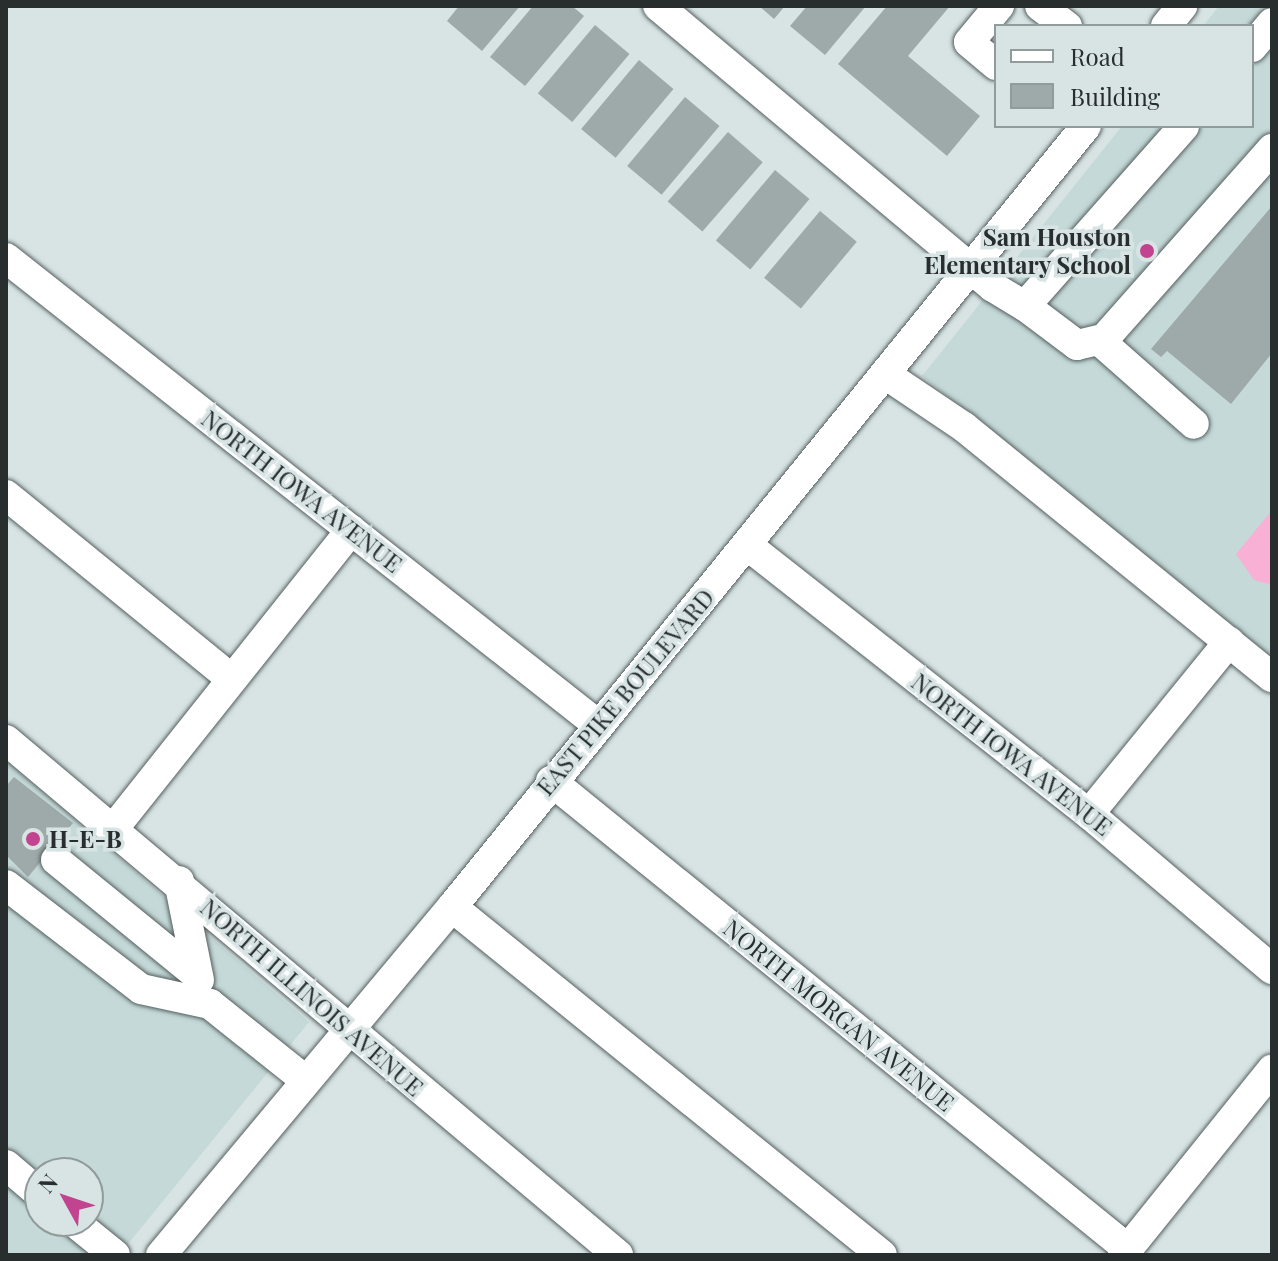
<!DOCTYPE html>
<html>
<head>
<meta charset="utf-8">
<style>
  body { margin:0 }
  #map { position:relative; width:1278px; height:1261px; overflow:hidden; background:#d8e4e4; font-family:"Playfair Display",serif }
  div>[style] { position:absolute }
  [style*='--x'] { left:calc(var(--x)*1px); top:calc(var(--y)*1px); width:calc(var(--w)*1px); rotate:calc(var(--a)*1deg) }
  .built>* { inset:0; background:#c4d9d8 }
  .green>* { inset:0; background:#f8b0d5 }
  .building>* { inset:0; background:#9ea9a9; transform-origin:0 0 }
  .roads { filter:drop-shadow(0 0 2px #545f5e) drop-shadow(0 0 2px #545f5e) }
  .minor>* { height:30px; margin:-15px; padding:0 15px; transform-origin:15px; border-radius:15px; background:#fff }
  .dots>* { width:22px; height:22px; translate:-50% -50%; box-sizing:border-box; border:4px solid #d8e4e4; border-radius:50% }
  span { translate:-50% -50%; white-space:nowrap; text-align:center; line-height:1.15; -webkit-text-stroke:7px #d8e4e4; paint-order:stroke }
  .poi-label { font-size:24px; color:#282d2d; font-weight:700 }
  .right { translate:-100% -50%; text-align:right }
  .left { translate:0 -50%; text-align:left }
  .street-label { font-size:24px; color:#282d2d }
  .frame { position:absolute; inset:0; border:8px solid #282d2d; pointer-events:none }
  .legend { position:absolute; left:994px; top:24px; width:260px; height:104px; box-sizing:border-box; background:#d8e4e4; border:2px solid #929b9b; margin:0; padding:10px 14px; list-style:none; font-size:24px; color:#282d2d }
  .legend li { display:flex; align-items:center; gap:16px; height:40px }
  .legend b { width:40px; border:2px solid #929b9b }
  .north { position:absolute; left:24px; top:1157px; width:80px; height:80px; box-sizing:border-box; background:#d8e4e4; border:2px solid #929b9b; border-radius:50%; rotate:310deg; font-size:22px; font-weight:700; line-height:32px; text-align:center; color:#282d2d }
  .north::after { content:''; display:block; margin:auto; width:28px; height:36px; background:#c2438f; clip-path:polygon(50% 0,100% 100%,50% 72%,0 100%) }
</style>
</head>
<body>
<div id="map">
  <div class="built">
    <div style="clip-path:polygon(1219px 6px,1272px 6px,1272px 659px,922px 376px,1122px 126px,1252px 126px,1252px 26px,1203px 26px)"></div>
    <div style="clip-path:polygon(evenodd,6px 760px,309px 1022px,119px 1255px,6px 1255px,6px 760px,40px 1173px,88px 1173px,88px 1221px,40px 1221px,40px 1173px)"></div>
  </div>
  <div class="green">
    <div style="clip-path:polygon(1272px 510px,1272px 585px,1254px 580px,1236px 554px)"></div>
  </div>
  <div class="building">
    <div style="clip-path:polygon(459px 6px,520px 6px,482px 51px,447px 21px)"></div>
    <div style="clip-path:polygon(533px 6px,572px 6px,584px 16px,525px 86px,490px 57px)"></div>
    <div style="clip-path:polygon(759px 6px,785px 6px,774px 19px)"></div>
    <div style="clip-path:polygon(807px 6px,866px 6px,825px 55px,790px 26px)"></div>
    <div style="clip-path:polygon(887px 6px,950px 6px,908px 56px,980px 116px,947px 156px,838px 64px)"></div>
    <div style="left:595px;top:25px;width:45px;height:89px;rotate:40deg"></div>
    <div style="left:639px;top:60px;width:45px;height:90px;rotate:40deg"></div>
    <div style="left:685px;top:97px;width:45px;height:90px;rotate:40deg"></div>
    <div style="left:728px;top:132px;width:46px;height:92px;rotate:41deg"></div>
    <div style="left:775px;top:170px;width:45px;height:92px;rotate:40deg"></div>
    <div style="clip-path:polygon(1272px 206px,1272px 353px,1231px 404px,1167px 351px,1161px 357px,1151px 349px)"></div>
    <div style="left:820px;top:211px;width:48px;height:87px;rotate:40deg"></div>
    <div style="clip-path:polygon(14px 777px,73px 823px,28px 877px,6px 855px,6px 786px)"></div>
  </div>
  <div class="roads">
    <div class="minor">
      <div style="--x:658;--y:6;--w:437;--a:40"></div>
      <div style="--x:993;--y:287;--w:37;--a:31"></div>
      <div style="--x:1025;--y:306;--w:240;--a:-48.5"></div>
      <div style="--x:1040;--y:6;--w:34;--a:37"></div>
      <div style="--x:1166;--y:26;--w:26;--a:-51"></div>
      <div style="--x:1252;--y:47;--w:31;--a:-50"></div>
      <div style="--x:996;--y:65;--w:35;--a:-140"></div>
      <div style="--x:969;--y:42;--w:47;--a:-50.2"></div>
      <div style="--x:6;--y:258;--w:753;--a:38.26"></div>
      <div style="--x:1025;--y:306;--w:65;--a:36.9"></div>
      <div style="--x:1077;--y:345;--w:28;--a:-13"></div>
      <div style="--x:1104;--y:339;--w:254;--a:-48.5"></div>
      <div style="--x:1100;--y:341;--w:125;--a:41.4"></div>
      <div style="--x:885;--y:374;--w:95;--a:33.9"></div>
      <div style="--x:964;--y:427;--w:397;--a:39.1"></div>
      <div style="--x:6;--y:495;--w:291;--a:39.2"></div>
      <div style="--x:747;--y:545;--w:435;--a:38.2"></div>
      <div style="--x:1089;--y:814;--w:240;--a:40.3"></div>
      <div style="--x:6;--y:740;--w:800;--a:40.08"></div>
      <div style="--x:551;--y:781;--w:743;--a:39.05"></div>
      <div style="--x:1089;--y:814;--w:222;--a:-50.9"></div>
      <div style="--x:114;--y:828;--w:381;--a:-51.5"></div>
      <div style="--x:56;--y:860;--w:181;--a:39.2"></div>
      <div style="--x:179;--y:881;--w:101;--a:78.6"></div>
      <div style="--x:6;--y:885;--w:170;--a:37.6"></div>
      <div style="--x:141;--y:989;--w:71;--a:12.3"></div>
      <div style="--x:210;--y:1004;--w:120;--a:38.6"></div>
      <div style="--x:452;--y:907;--w:553;--a:38.98"></div>
      <div style="--x:6;--y:1165;--w:45;--a:40.5"></div>
      <div style="--x:73;--y:1221;--w:54;--a:39"></div>
      <div style="--x:161;--y:1255;--w:454;--a:-50.1"></div>
      <div style="--x:452;--y:907;--w:1006;--a:-50.93"></div>
      <div style="--x:1123;--y:1255;--w:238;--a:-51.2"></div>
    </div>
  </div>
  <div class="dots">
    <div style="left:1147px;top:251px;background:#c2438f"></div>
    <div style="left:33px;top:839px;background:#c2438f"></div>
  </div>
  <div class="poi-label">
    <span class="right" style="left:1131px;top:251px">Sam Houston<br>Elementary School</span>
    <span class="left" style="left:49px;top:839px">H-E-B</span>
  </div>
  <div class="street-label">
    <span style="left:302px;top:491px;rotate:38deg">NORTH IOWA AVENUE</span>
    <span style="left:625px;top:692px;rotate:-50deg">EAST PIKE BOULEVARD</span>
    <span style="left:1012px;top:754px;rotate:38deg">NORTH IOWA AVENUE</span>
    <span style="left:312px;top:997px;rotate:41deg">NORTH ILLINOIS AVENUE</span>
    <span style="left:839px;top:1015px;rotate:39deg">NORTH MORGAN AVENUE</span>
  </div>
  <div class="frame"></div>
  <ul class="legend">
  <li><b style="height:10px;background:#fff"></b>Road</li>
  <li><b style="height:22px;background:#9ea9a9"></b>Building</li>
  </ul>
  <div class="north">N</div>
</div>
</body>
</html>
